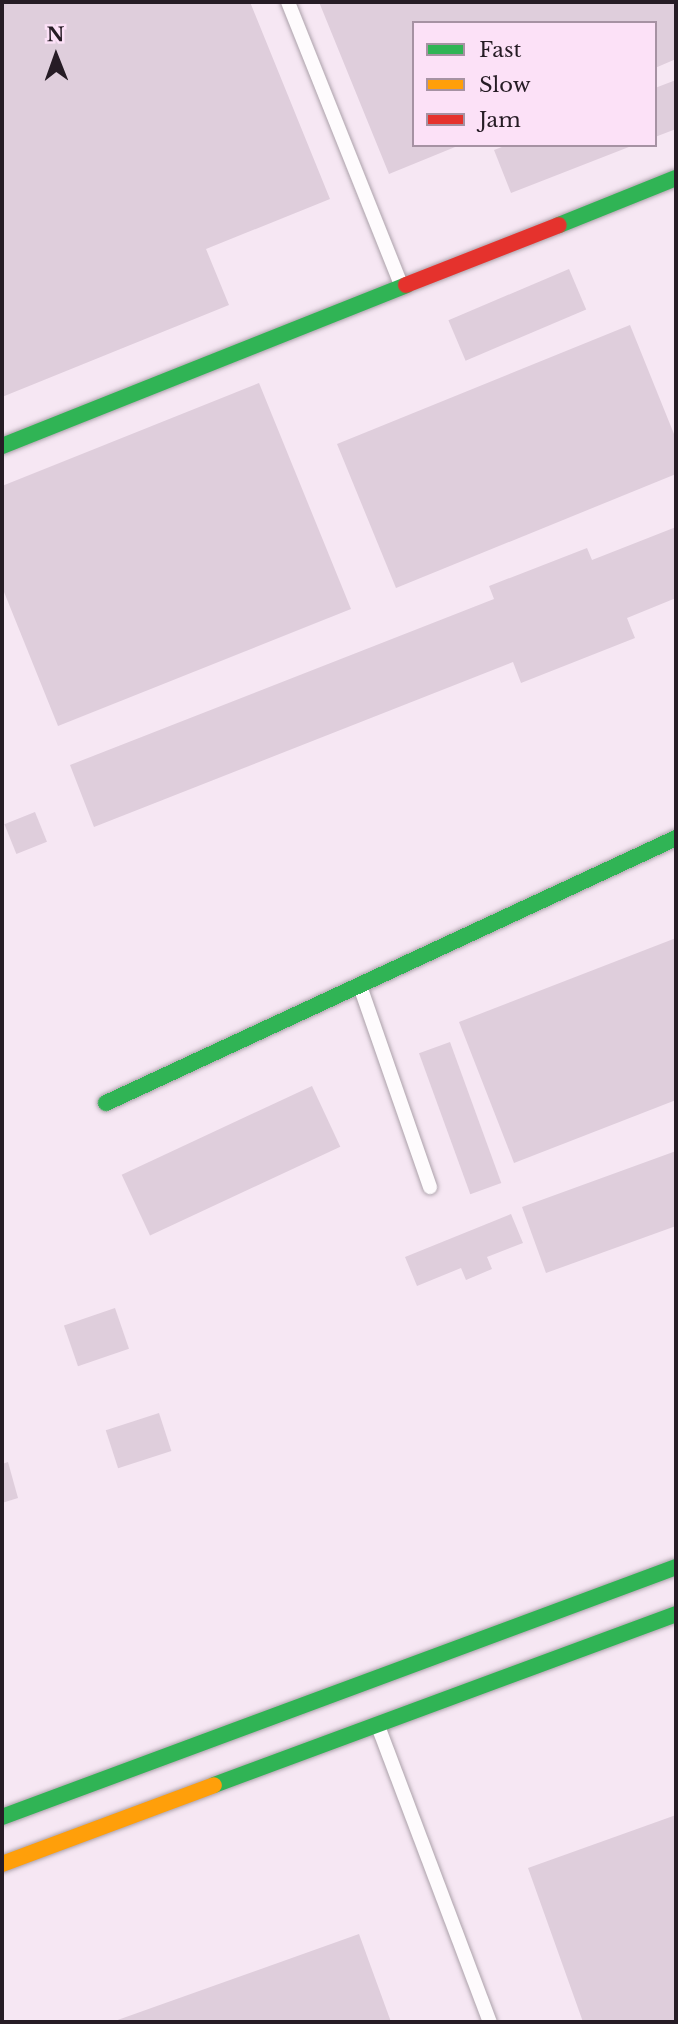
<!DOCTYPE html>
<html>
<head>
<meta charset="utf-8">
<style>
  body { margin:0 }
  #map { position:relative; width:678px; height:2024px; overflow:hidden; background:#f6e7f3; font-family:"Libre Baskerville",serif }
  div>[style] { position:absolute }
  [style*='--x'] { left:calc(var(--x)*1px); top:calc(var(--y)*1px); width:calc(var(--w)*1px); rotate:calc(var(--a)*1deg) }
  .building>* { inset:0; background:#dfcedc; transform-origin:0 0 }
  .roads { filter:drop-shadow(0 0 2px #aca1aa) drop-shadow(0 0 2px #aca1aa) }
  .lane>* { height:14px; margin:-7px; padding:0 7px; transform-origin:7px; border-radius:7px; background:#fefbfd }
  .fast>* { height:16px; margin:-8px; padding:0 8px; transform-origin:8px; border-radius:8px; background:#30b455 }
  .slow>* { height:16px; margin:-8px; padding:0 8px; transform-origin:8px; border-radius:8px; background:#ff9f0a }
  .jam>* { height:16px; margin:-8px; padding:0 8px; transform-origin:8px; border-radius:8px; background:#e5322d }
  span { translate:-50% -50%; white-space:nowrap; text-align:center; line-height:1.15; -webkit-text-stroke:6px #fce1f7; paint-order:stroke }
  .frame { position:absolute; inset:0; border:4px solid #261c25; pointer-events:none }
  .legend { position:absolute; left:412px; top:21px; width:245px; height:126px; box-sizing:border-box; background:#fce1f7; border:2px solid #a692a3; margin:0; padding:9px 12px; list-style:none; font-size:21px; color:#261c25 }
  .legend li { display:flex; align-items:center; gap:14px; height:35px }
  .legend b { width:35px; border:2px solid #a692a3 }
  .north { position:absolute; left:21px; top:21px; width:70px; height:70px; -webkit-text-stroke:5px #fce1f7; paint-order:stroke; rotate:359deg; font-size:19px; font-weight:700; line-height:28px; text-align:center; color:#261c25 }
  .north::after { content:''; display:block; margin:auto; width:24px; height:32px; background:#261c25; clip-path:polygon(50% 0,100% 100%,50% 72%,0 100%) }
</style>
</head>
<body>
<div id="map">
  <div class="building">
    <div style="clip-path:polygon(2px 2px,250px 2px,330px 199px,206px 249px,229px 305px,2px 397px)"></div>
    <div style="clip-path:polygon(319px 2px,676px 2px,676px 59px,655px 68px,655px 23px,414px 23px,414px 145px,460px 145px,389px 174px)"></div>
    <div style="clip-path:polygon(676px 80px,676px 129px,655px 137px,655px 88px)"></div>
    <div style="clip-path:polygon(507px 145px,634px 145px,511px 193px,494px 150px)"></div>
    <div style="left:569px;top:269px;width:44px;height:131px;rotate:67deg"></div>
    <div style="clip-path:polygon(630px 325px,676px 439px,676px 474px,396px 588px,337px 444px)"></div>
    <div style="clip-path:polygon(259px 383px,351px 609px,58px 726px,2px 587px,2px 486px)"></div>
    <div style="clip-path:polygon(676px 527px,676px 598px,627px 618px,635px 638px,521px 683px,513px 662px,94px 827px,70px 765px,494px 599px,489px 586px,587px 548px,592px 560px)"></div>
    <div style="left:35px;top:812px;width:32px;height:33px;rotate:68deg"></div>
    <div style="clip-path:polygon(676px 938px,676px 1100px,514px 1163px,459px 1022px)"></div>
    <div style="left:450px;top:1042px;width:150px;height:33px;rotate:70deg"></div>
    <div style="left:312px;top:1086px;width:67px;height:210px;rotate:65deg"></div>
    <div style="clip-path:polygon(676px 1151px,676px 1226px,546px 1273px,522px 1207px)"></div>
    <div style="clip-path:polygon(511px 1214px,523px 1243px,487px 1257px,492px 1269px,466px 1280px,461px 1268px,417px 1286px,405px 1257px)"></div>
    <div style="left:115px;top:1308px;width:43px;height:54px;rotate:71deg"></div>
    <div style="left:159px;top:1413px;width:40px;height:56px;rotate:72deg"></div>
    <div style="clip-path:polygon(8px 1462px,18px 1498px,2px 1503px,2px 1464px)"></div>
    <div style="clip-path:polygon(676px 1815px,676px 2022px,583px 2022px,528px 1868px)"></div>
    <div style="clip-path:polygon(359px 1934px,391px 2022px,112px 2022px)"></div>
  </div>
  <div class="roads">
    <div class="lane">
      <div style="--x:288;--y:2;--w:307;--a:68.2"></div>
      <div style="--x:360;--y:986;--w:213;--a:70.8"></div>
      <div style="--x:378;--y:1726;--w:316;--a:69.3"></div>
    </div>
    <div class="fast">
      <div style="--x:559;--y:225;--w:126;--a:-21.9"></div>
      <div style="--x:2;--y:446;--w:435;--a:-21.7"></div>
      <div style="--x:106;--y:1103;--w:629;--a:-24.93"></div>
      <div style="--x:214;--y:1785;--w:493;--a:-20.3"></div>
      <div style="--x:2;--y:1817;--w:719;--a:-20.35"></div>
    </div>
    <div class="slow">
      <div style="--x:2;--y:1864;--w:226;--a:-20.4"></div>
    </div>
    <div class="jam">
      <div style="--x:406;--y:285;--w:164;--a:-21.4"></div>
    </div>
  </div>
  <div class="frame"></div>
  <ul class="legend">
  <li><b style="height:9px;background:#30b455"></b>Fast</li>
  <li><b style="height:9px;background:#ff9f0a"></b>Slow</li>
  <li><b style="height:9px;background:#e5322d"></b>Jam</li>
  </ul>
  <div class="north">N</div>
</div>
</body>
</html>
